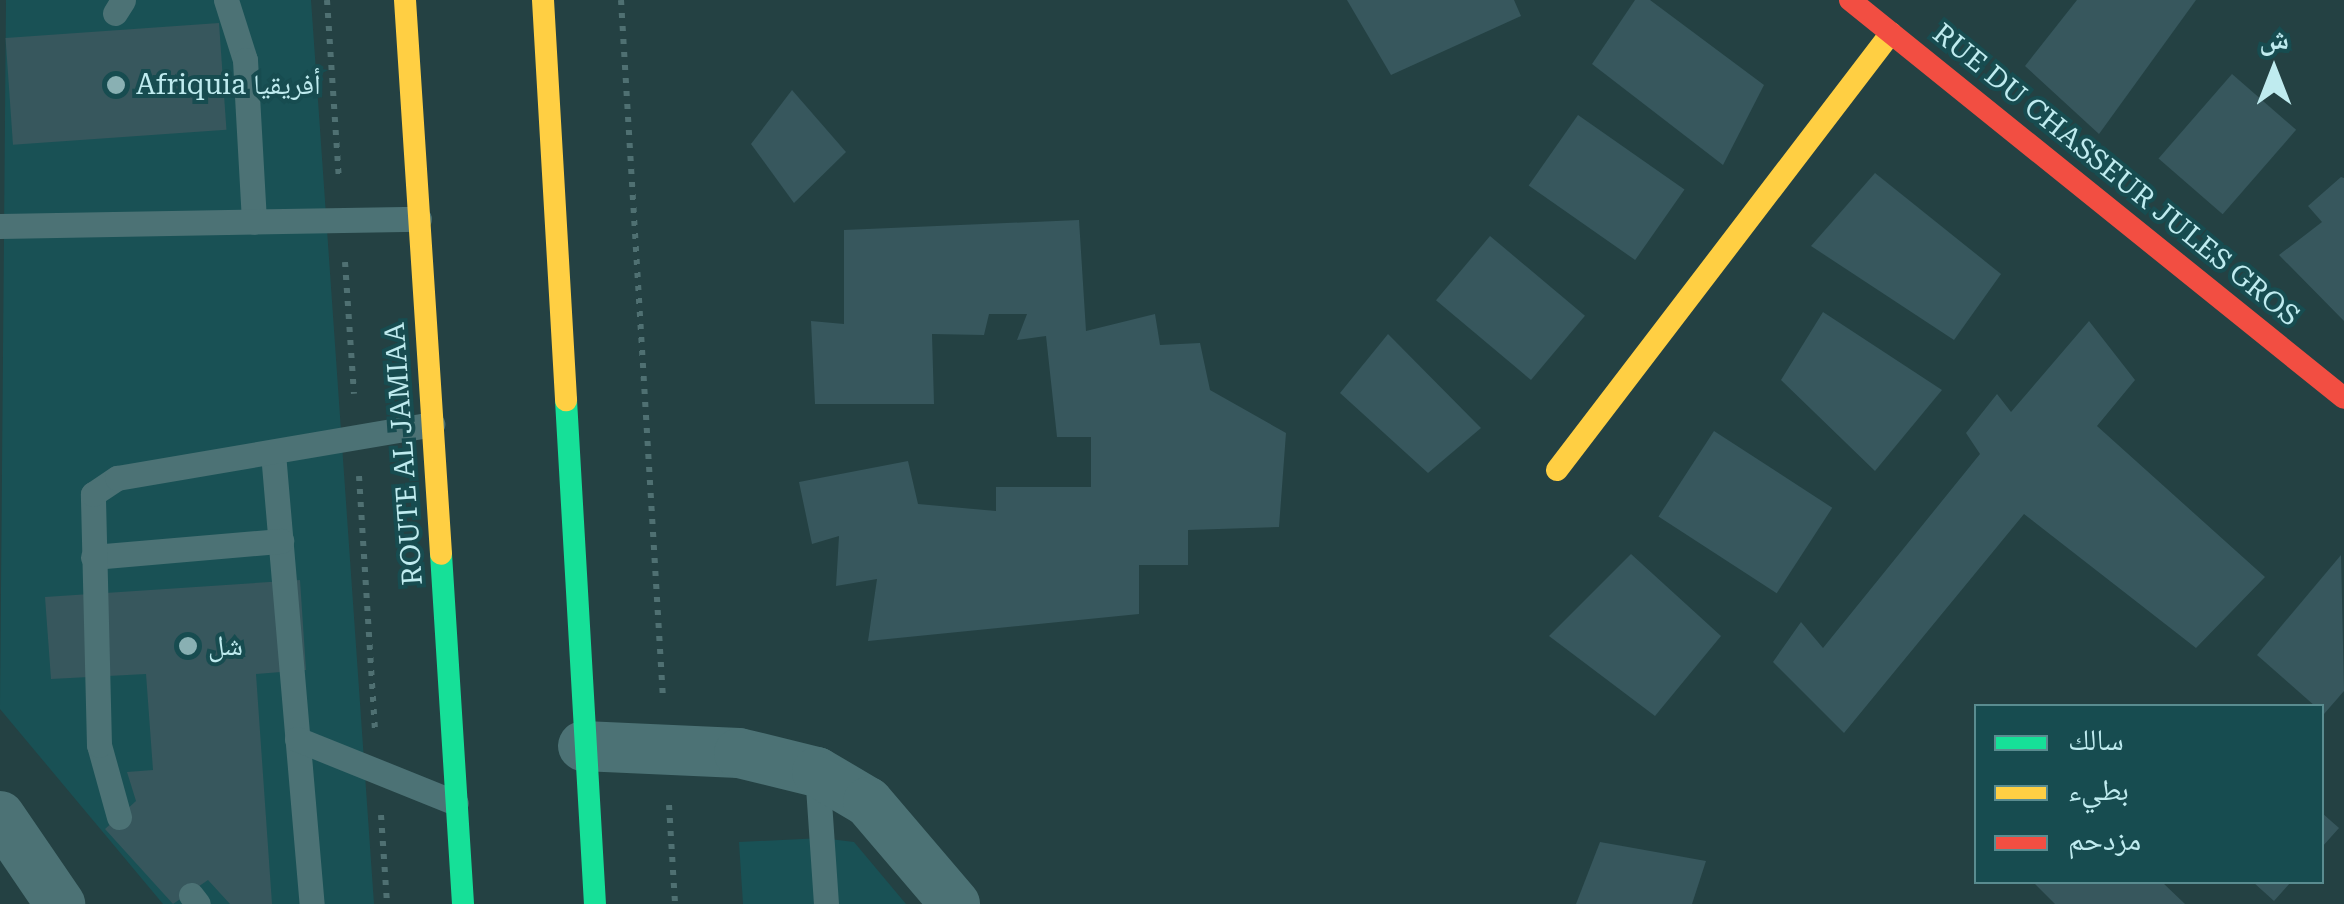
<!DOCTYPE html>
<html>
<head>
<meta charset="utf-8">
<style>
  body { margin:0 }
  #map { position:relative; width:2344px; height:904px; overflow:hidden; background:#244143; font-family:"Roboto Serif","Noto Naskh Arabic",serif }
  div>[style] { position:absolute }
  [style*='--x'] { left:calc(var(--x)*1px); top:calc(var(--y)*1px); width:calc(var(--w)*1px); rotate:calc(var(--a)*1deg) }
  .built>* { inset:0; background:#195155 }
  .building>* { inset:0; background:#37575d; transform-origin:0 0 }
  .path>* { height:6px; margin-top:-3px; transform-origin:0; background:repeating-linear-gradient(90deg,#4f7072 0 5px,transparent 0 13px) }
  .lane>* { height:25px; margin:-12.5px; padding:0 12.5px; transform-origin:12.5px; border-radius:12.5px; background:#4c7275 }
  .street>* { height:50px; margin:-25px; padding:0 25px; transform-origin:25px; border-radius:25px; background:#4c7275 }
  .fast>* { height:22px; margin:-11px; padding:0 11px; transform-origin:11px; border-radius:11px; background:#16e098 }
  .slow>* { height:22px; margin:-11px; padding:0 11px; transform-origin:11px; border-radius:11px; background:#ffcf43 }
  .jam>* { height:22px; margin:-11px; padding:0 11px; transform-origin:11px; border-radius:11px; background:#f24e42 }
  .dots>* { width:28px; height:28px; translate:-50% -50%; box-sizing:border-box; border:5px solid #174c50; border-radius:50% }
  span { translate:-50% -50%; white-space:nowrap; text-align:center; line-height:1.15; -webkit-text-stroke:8px #174c50; paint-order:stroke }
  .poi-label { font-size:28px; color:#bfebef }
  .left { translate:0 -50%; text-align:left }
  .street-label { font-size:28px; color:#bfebef }
  .legend { position:absolute; left:1974px; top:704px; width:350px; height:180px; box-sizing:border-box; background:#174c50; border:2px solid #5a8c90; margin:0; padding:12px 18px; list-style:none; font-size:30px; color:#bfebef }
  .legend li { display:flex; align-items:center; gap:20px; height:50px }
  .legend b { width:50px; border:2px solid #5a8c90 }
  .north { position:absolute; left:2224px; top:20px; width:100px; height:100px; -webkit-text-stroke:8px #174c50; paint-order:stroke; rotate:0deg; font-size:28px; font-weight:700; line-height:40px; text-align:center; color:#bfebef }
  .north::after { content:''; display:block; margin:auto; width:35px; height:45px; background:#bfebef; clip-path:polygon(50% 0,100% 100%,50% 72%,0 100%) }
</style>
</head>
<body>
<div id="map">
  <div class="built">
    <div style="clip-path:polygon(6px 0,311px 0,374px 904px,163px 904px,0 709px)"></div>
    <div style="clip-path:polygon(822px 838px,854px 842px,906px 904px,743px 904px,739px 842px)"></div>
  </div>
  <div class="building">
    <div style="clip-path:polygon(1347px 0,1514px 0,1521px 16px,1391px 75px)"></div>
    <div style="clip-path:polygon(1635px 0,1650px 0,1764px 85px,1723px 165px,1592px 64px)"></div>
    <div style="clip-path:polygon(2077px 0,2196px 0,2099px 134px,2025px 66px)"></div>
    <div style="left:219px;top:23px;width:107px;height:214px;rotate:86deg"></div>
    <div style="left:2232px;top:74px;width:85px;height:112px;rotate:41deg"></div>
    <div style="clip-path:polygon(792px 90px,846px 152px,794px 203px,751px 144px)"></div>
    <div style="left:1578px;top:115px;width:130px;height:86px;rotate:35deg"></div>
    <div style="clip-path:polygon(1875px 173px,2001px 274px,1954px 340px,1811px 246px)"></div>
    <div style="clip-path:polygon(2341px 177px,2344px 178px,2344px 321px,2279px 255px,2322px 222px,2308px 206px)"></div>
    <div style="clip-path:polygon(1079px 220px,1086px 331px,1155px 314px,1160px 345px,1200px 343px,1210px 390px,1286px 433px,1279px 527px,1188px 530px,1188px 565px,1139px 565px,1139px 614px,868px 641px,877px 579px,836px 586px,839px 536px,812px 544px,799px 482px,908px 461px,918px 504px,996px 511px,996px 487px,1091px 487px,1091px 437px,1057px 437px,1046px 336px,1017px 340px,1027px 314px,989px 314px,984px 335px,932px 334px,934px 404px,815px 404px,811px 321px,844px 324px,844px 230px)"></div>
    <div style="left:1490px;top:236px;width:124px;height:84px;rotate:40deg"></div>
    <div style="clip-path:polygon(1823px 312px,1942px 390px,1875px 471px,1781px 380px)"></div>
    <div style="clip-path:polygon(2089px 321px,2135px 380px,2097px 426px,2265px 577px,2196px 648px,2024px 514px,1844px 733px,1773px 662px,1801px 622px,1823px 648px,1980px 454px,1966px 433px,1997px 394px,2011px 412px)"></div>
    <div style="clip-path:polygon(1388px 334px,1481px 428px,1428px 473px,1340px 393px)"></div>
    <div style="left:1714px;top:431px;width:141px;height:102px;rotate:33deg"></div>
    <div style="clip-path:polygon(1631px 554px,1721px 636px,1655px 716px,1549px 636px)"></div>
    <div style="clip-path:polygon(2341px 555px,2344px 691px,2324px 714px,2257px 655px)"></div>
    <div style="clip-path:polygon(300px 580px,306px 670px,256px 674px,272px 904px,230px 904px,208px 880px,173px 904px,105px 829px,136px 801px,127px 772px,153px 770px,146px 674px,51px 679px,45px 597px)"></div>
    <div style="clip-path:polygon(2322px 813px,2339px 828px,2322px 847px)"></div>
    <div style="clip-path:polygon(1600px 842px,1706px 861px,1692px 904px,1576px 904px)"></div>
    <div style="clip-path:polygon(2033px 882px,2162px 882px,2185px 904px,2055px 904px)"></div>
    <div style="clip-path:polygon(2253px 882px,2291px 882px,2274px 901px)"></div>
  </div>
  <div class="path">
    <div style="--x:327;--y:0;--w:179;--a:86.2"></div>
    <div style="--x:621;--y:0;--w:699;--a:86.56"></div>
    <div style="--x:345;--y:262;--w:132;--a:86.1"></div>
    <div style="--x:359;--y:476;--w:253;--a:86.4"></div>
    <div style="--x:669;--y:805;--w:99;--a:86.5"></div>
    <div style="--x:381;--y:815;--w:89;--a:86.1"></div>
  </div>
  <div class="lane">
    <div style="--x:226;--y:0;--w:63;--a:72.4"></div>
    <div style="--x:245;--y:60;--w:162;--a:86.8"></div>
    <div style="--x:115;--y:13;--w:15;--a:-58"></div>
    <div style="--x:0;--y:226;--w:419;--a:-1"></div>
    <div style="--x:273;--y:453;--w:453;--a:85.1"></div>
    <div style="--x:93;--y:557;--w:189;--a:-4.9"></div>
    <div style="--x:297;--y:739;--w:171;--a:21.9"></div>
    <div style="--x:817;--y:772;--w:132;--a:86.1"></div>
    <div style="--x:119;--y:817;--w:75;--a:-105.5"></div>
    <div style="--x:99;--y:745;--w:251;--a:-91.4"></div>
    <div style="--x:93;--y:494;--w:29;--a:-34"></div>
    <div style="--x:117;--y:478;--w:320;--a:-9.7"></div>
    <div style="--x:191;--y:895;--w:11;--a:52"></div>
  </div>
  <div class="street">
    <div style="--x:583;--y:746;--w:156;--a:2.6"></div>
    <div style="--x:739;--y:753;--w:80;--a:13.7"></div>
    <div style="--x:817;--y:772;--w:59;--a:30.5"></div>
    <div style="--x:868;--y:802;--w:134;--a:49.5"></div>
    <div style="--x:0;--y:816;--w:107;--a:55.7"></div>
  </div>
  <div class="fast">
    <div style="--x:566;--y:400;--w:505;--a:86.71"></div>
    <div style="--x:441;--y:554;--w:351;--a:86.4"></div>
  </div>
  <div class="slow">
    <div style="--x:405;--y:0;--w:555;--a:86.28"></div>
    <div style="--x:543;--y:0;--w:401;--a:86.7"></div>
    <div style="--x:1557;--y:470;--w:550;--a:-52.61"></div>
  </div>
  <div class="jam">
    <div style="--x:1850;--y:0;--w:634;--a:38.86"></div>
  </div>
  <div class="dots">
    <div style="left:116px;top:85px;background:#89b0b3"></div>
    <div style="left:188px;top:646px;background:#89b0b3"></div>
  </div>
  <div class="poi-label">
    <span class="left" style="left:136px;top:85px">Afriquia أفريقيا</span>
    <span class="left" style="left:208px;top:646px">شل</span>
  </div>
  <div class="street-label">
    <span style="left:2116px;top:175px;rotate:39deg">RUE DU CHASSEUR JULES GROS</span>
    <span style="left:404px;top:454px;rotate:-94deg">ROUTE AL JAMIAA</span>
  </div>
  <ul class="legend">
  <li><b style="height:12px;background:#16e098"></b>سالك</li>
  <li><b style="height:12px;background:#ffcf43"></b>بطيء</li>
  <li><b style="height:12px;background:#f24e42"></b>مزدحم</li>
  </ul>
  <div class="north">ش</div>
</div>
</body>
</html>
